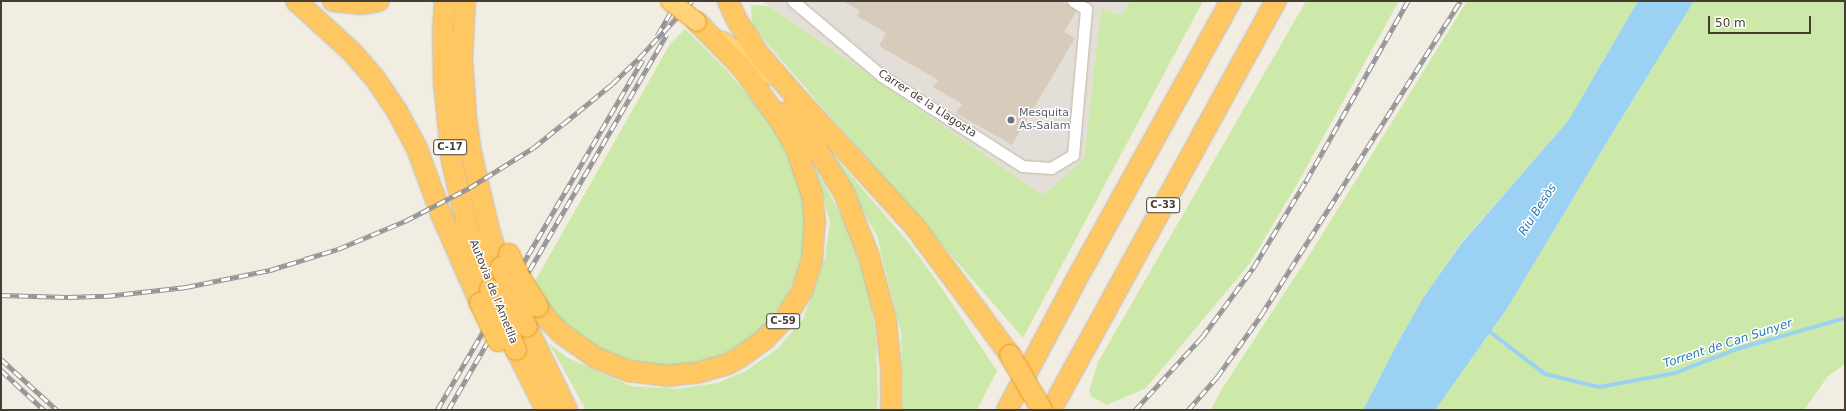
<!DOCTYPE html>
<html>
<head>
<meta charset="utf-8">
<style>
  body { margin:0 }
  #map { position:relative; width:1846px; height:411px; overflow:hidden; background:#f2ede3; font-family:"DejaVu Sans",sans-serif }
  div>[style] { position:absolute }
  [style*='--x'] { left:calc(var(--x)*1px); top:calc(var(--y)*1px); width:calc(var(--w)*1px); rotate:calc(var(--a)*1deg) }
  .industrial>* { inset:0; background:#e4ded8 }
  .green>* { inset:0; background:#cde9a9 }
  .water>* { inset:0; background:#9bd1f3 }
  .stream>* { height:4px; margin:-2px; padding:0 2px; transform-origin:2px; border-radius:2px; background:#9bd1f3 }
  .building>* { inset:0; background:#d7cbbb }
  .roads { filter:drop-shadow(0 0 1px #c1b8a8) drop-shadow(0 0 1px #c1b8a8) }
  .minor>* { height:11px; margin:-5.5px; padding:0 5.5px; transform-origin:5.5px; border-radius:5.5px; background:#fff }
  .trunk>* { height:18px; margin:-9px; padding:0 9px; transform-origin:9px; border-radius:9px; background:#ffd278 }
  .motorway>* { height:20px; margin:-10px; padding:0 10px; transform-origin:10px; border-radius:10px; background:#ffc761 }
  .rail>* { height:4.5px; margin-top:-2.25px; transform-origin:0; background:repeating-linear-gradient(90deg,#fff 0 9px,#949494 0 18px); box-sizing:border-box; border-block:1px solid #949494 }
  .bridges { filter:drop-shadow(0 0 1px #e49c2b) drop-shadow(0 0 1px #e49c2b) }
  .trunk-bridge>* { height:18px; margin:-9px; padding:0 9px; transform-origin:9px; border-radius:9px; background:#ffd278 }
  .motorway-bridge>* { height:20px; margin:-10px; padding:0 10px; transform-origin:10px; border-radius:10px; background:#ffc761 }
  .dots>* { width:11px; height:11px; translate:-50% -50%; box-sizing:border-box; border:2px solid #fff; border-radius:50% }
  span { translate:-50% -50%; white-space:nowrap; text-align:center; line-height:1.15; -webkit-text-stroke:3px #fff; paint-order:stroke }
  .shield-label span { padding:1px 3px; background:#fff; border:1px solid; border-radius:3px; -webkit-text-stroke-width:0 }
  .shield-label { font-size:10px; color:#443d33; font-weight:700 }
  .street-label { font-size:11px; color:#443d33 }
  .worship-label { font-size:11px; color:#5b616d }
  .left { translate:0 -50%; text-align:left }
  .water-label { font-size:12px; color:#287cb4; font-style:italic }
  .frame { position:absolute; inset:0; border:2px solid #443d33; pointer-events:none }
  .scale { position:absolute; left:1708px; top:16px; width:103px; height:18px; box-sizing:border-box; border:2px solid #443d33; border-top:0; padding-left:5px; font-size:12px; line-height:14px; white-space:nowrap; color:#443d33; -webkit-text-stroke:3px #fff; paint-order:stroke }
</style>
</head>
<body>
<div id="map">
  <div class="industrial">
    <div style="clip-path:polygon(762px 1px,1130px 1px,1121px 15px,1101px 8px,1084px 159px,1043px 195px)"></div>
  </div>
  <div class="green">
    <div style="clip-path:polygon(1130px 1px,1203px 1px,1023px 338px,752px 26px,751px 5px,769px 6px,1043px 195px,1084px 159px,1101px 8px,1121px 15px)"></div>
    <div style="clip-path:polygon(1306px 1px,1399px 1px,1296px 186px,1250px 263px,1146px 388px,1107px 405px,1092px 397px,1089px 391px,1098px 362px)"></div>
    <div style="clip-path:polygon(1467px 1px,1638px 1px,1568px 121px,1461px 243px,1423px 298px,1398px 342px,1363px 410px,1211px 410px,1220px 392px,1315px 246px)"></div>
    <div style="clip-path:polygon(1694px 1px,1845px 1px,1845px 364px,1828px 376px,1804px 410px,1435px 410px,1506px 310px,1616px 127px)"></div>
    <div style="clip-path:polygon(685px 29px,727px 71px,762px 111px,779px 138px,792px 164px,802px 193px,806px 219px,805px 246px,797px 275px,783px 303px,761px 329px,737px 347px,714px 358px,691px 364px,663px 366px,637px 363px,611px 355px,586px 341px,564px 323px,547px 302px,535px 281px,670px 44px)"></div>
    <div style="clip-path:polygon(829px 150px,909px 243px,943px 290px,997px 371px,977px 410px,901px 410px,903px 393px,901px 332px,877px 236px)"></div>
    <div style="clip-path:polygon(813px 164px,848px 228px,870px 294px,876px 338px,878px 395px,877px 410px,586px 410px,549px 343px,566px 357px,631px 386px,677px 389px,717px 383px,746px 371px,778px 348px,803px 319px,825px 258px,830px 221px)"></div>
  </div>
  <div class="water">
    <div style="clip-path:polygon(1638px 1px,1694px 1px,1616px 127px,1506px 310px,1435px 410px,1363px 410px,1398px 342px,1423px 298px,1461px 244px,1568px 121px)"></div>
  </div>
  <div class="stream">
    <div style="--x:1486;--y:329;--w:74;--a:37.3"></div>
    <div style="--x:1545;--y:374;--w:56;--a:13.5"></div>
    <div style="--x:1599;--y:387;--w:77;--a:-10.4"></div>
    <div style="--x:1675;--y:373;--w:66;--a:-21.2"></div>
    <div style="--x:1737;--y:349;--w:112;--a:-16"></div>
  </div>
  <div class="building">
    <div style="clip-path:polygon(843px 1px,1062px 1px,1077px 10px,1064px 32px,1075px 38px,1012px 145px,956px 113px,962px 104px,933px 87px,938px 80px,879px 46px,886px 33px,857px 16px,860px 11px)"></div>
  </div>
  <div class="roads">
    <div class="minor">
      <div style="--x:793;--y:1;--w:116;--a:40.1"></div>
      <div style="--x:882;--y:76;--w:166;--a:32.7"></div>
      <div style="--x:1022;--y:166;--w:29;--a:4"></div>
      <div style="--x:1051;--y:168;--w:26;--a:-31"></div>
      <div style="--x:1073;--y:155;--w:147;--a:-84.9"></div>
      <div style="--x:1086;--y:9;--w:15;--a:-148"></div>
    </div>
    <div class="trunk">
      <div style="--x:723;--y:41;--w:60;--a:35.5"></div>
    </div>
    <div class="motorway">
      <div style="--x:296;--y:1;--w:76;--a:42.3"></div>
      <div style="--x:352;--y:52;--w:33;--a:49"></div>
      <div style="--x:374;--y:77;--w:41;--a:55.9"></div>
      <div style="--x:397;--y:111;--w:40;--a:62"></div>
      <div style="--x:416;--y:146;--w:72;--a:69.8"></div>
      <div style="--x:441;--y:214;--w:97;--a:66.3"></div>
      <div style="--x:333;--y:1;--w:29;--a:6"></div>
      <div style="--x:362;--y:4;--w:17;--a:-10"></div>
      <div style="--x:445;--y:1;--w:32;--a:94"></div>
      <div style="--x:443;--y:33;--w:50;--a:88.9"></div>
      <div style="--x:444;--y:83;--w:79;--a:84.2"></div>
      <div style="--x:452;--y:162;--w:73;--a:76.5"></div>
      <div style="--x:469;--y:233;--w:60;--a:69.4"></div>
      <div style="--x:465;--y:1;--w:57;--a:93"></div>
      <div style="--x:462;--y:58;--w:59;--a:86.1"></div>
      <div style="--x:466;--y:117;--w:35;--a:82"></div>
      <div style="--x:471;--y:152;--w:41;--a:77.3"></div>
      <div style="--x:480;--y:192;--w:42;--a:76.3"></div>
      <div style="--x:490;--y:233;--w:36;--a:72"></div>
      <div style="--x:728;--y:1;--w:23;--a:65"></div>
      <div style="--x:738;--y:22;--w:38;--a:57"></div>
      <div style="--x:759;--y:54;--w:48;--a:49.3"></div>
      <div style="--x:790;--y:90;--w:185;--a:47.6"></div>
      <div style="--x:915;--y:227;--w:159;--a:53.4"></div>
      <div style="--x:697;--y:22;--w:73;--a:45.6"></div>
      <div style="--x:786;--y:112;--w:50;--a:50.6"></div>
      <div style="--x:818;--y:151;--w:49;--a:58.2"></div>
      <div style="--x:844;--y:193;--w:68;--a:68.4"></div>
      <div style="--x:869;--y:256;--w:66;--a:75.1"></div>
      <div style="--x:886;--y:320;--w:49;--a:84.2"></div>
      <div style="--x:891;--y:369;--w:41;--a:90"></div>
      <div style="--x:538;--y:307;--w:18;--a:52"></div>
      <div style="--x:549;--y:321;--w:18;--a:45"></div>
      <div style="--x:562;--y:334;--w:42;--a:35.2"></div>
      <div style="--x:596;--y:358;--w:35;--a:22"></div>
      <div style="--x:628;--y:371;--w:38;--a:7"></div>
      <div style="--x:666;--y:376;--w:31;--a:-6"></div>
      <div style="--x:697;--y:373;--w:32;--a:-16"></div>
      <div style="--x:728;--y:364;--w:16;--a:-30"></div>
      <div style="--x:742;--y:356;--w:29;--a:-36"></div>
      <div style="--x:765;--y:339;--w:30;--a:-46"></div>
      <div style="--x:786;--y:317;--w:31;--a:-58"></div>
      <div style="--x:802;--y:291;--w:32;--a:-72"></div>
      <div style="--x:812;--y:261;--w:39;--a:-86"></div>
      <div style="--x:815;--y:222;--w:27;--a:-96"></div>
      <div style="--x:812;--y:195;--w:50;--a:-108.8"></div>
      <div style="--x:796;--y:148;--w:34;--a:-120"></div>
      <div style="--x:779;--y:119;--w:68;--a:-126"></div>
      <div style="--x:527;--y:327;--w:92;--a:64.3"></div>
      <div style="--x:516;--y:350;--w:67;--a:63.4"></div>
      <div style="--x:1007;--y:410;--w:145;--a:-62"></div>
      <div style="--x:1075;--y:282;--w:321;--a:-61"></div>
      <div style="--x:1051;--y:410;--w:467;--a:-61.2"></div>
    </div>
  </div>
  <div class="rail">
    <div style="--x:657;--y:36;--w:40;--a:-60.3"></div>
    <div style="--x:1;--y:295;--w:67;--a:1.7"></div>
    <div style="--x:68;--y:297;--w:38;--a:-2"></div>
    <div style="--x:106;--y:296;--w:81;--a:-6.4"></div>
    <div style="--x:186;--y:287;--w:86;--a:-11.4"></div>
    <div style="--x:270;--y:270;--w:37;--a:-17"></div>
    <div style="--x:305;--y:259;--w:34;--a:-17"></div>
    <div style="--x:338;--y:249;--w:73;--a:-22.7"></div>
    <div style="--x:405;--y:221;--w:72;--a:-27.3"></div>
    <div style="--x:469;--y:188;--w:75;--a:-32"></div>
    <div style="--x:533;--y:148;--w:38;--a:-39"></div>
    <div style="--x:563;--y:124;--w:63;--a:-39.2"></div>
    <div style="--x:612;--y:84;--w:37;--a:-44"></div>
    <div style="--x:639;--y:58;--w:78;--a:-47.1"></div>
    <div style="--x:1;--y:359;--w:76;--a:42.3"></div>
    <div style="--x:1;--y:370;--w:59;--a:42.9"></div>
    <div style="--x:437;--y:410;--w:406;--a:-59.6"></div>
    <div style="--x:448;--y:410;--w:434;--a:-59.8"></div>
    <div style="--x:1135;--y:410;--w:99;--a:-47.5"></div>
    <div style="--x:1202;--y:337;--w:86;--a:-53.5"></div>
    <div style="--x:1253;--y:268;--w:102;--a:-58.7"></div>
    <div style="--x:1306;--y:181;--w:207;--a:-60.5"></div>
    <div style="--x:1188;--y:410;--w:44;--a:-48.7"></div>
    <div style="--x:1217;--y:377;--w:76;--a:-54.6"></div>
    <div style="--x:1261;--y:315;--w:372;--a:-57.6"></div>
  </div>
  <div class="bridges">
    <div class="trunk-bridge">
      <div style="--x:670;--y:1;--w:34;--a:38"></div>
    </div>
    <div class="motorway-bridge">
      <div style="--x:509;--y:254;--w:24;--a:66"></div>
      <div style="--x:519;--y:276;--w:36;--a:58"></div>
      <div style="--x:501;--y:267;--w:65;--a:66.6"></div>
      <div style="--x:490;--y:289;--w:66;--a:66.9"></div>
      <div style="--x:480;--y:303;--w:42;--a:64.7"></div>
      <div style="--x:1010;--y:355;--w:64;--a:59.8"></div>
    </div>
  </div>
  <div class="dots">
    <div style="left:1011px;top:120px;background:#6b7280"></div>
  </div>
  <div class="shield-label">
    <span style="left:450px;top:147px">C-17</span>
    <span style="left:1163px;top:205px">C-33</span>
    <span style="left:783px;top:321px">C-59</span>
  </div>
  <div class="street-label">
    <span style="left:927px;top:104px;rotate:33deg">Carrer de la Llagosta</span>
    <span style="left:493px;top:292px;rotate:68deg">Autovia de l'Ametlla</span>
  </div>
  <div class="worship-label">
    <span class="left" style="left:1019px;top:120px">Mesquita<br>As-Salam</span>
  </div>
  <div class="water-label">
    <span style="left:1538px;top:210px;rotate:-57deg">Riu Besòs</span>
    <span style="left:1728px;top:344px;rotate:-18deg">Torrent de Can Sunyer</span>
  </div>
  <div class="frame"></div>
  <div class="scale">50 m</div>
</div>
</body>
</html>
